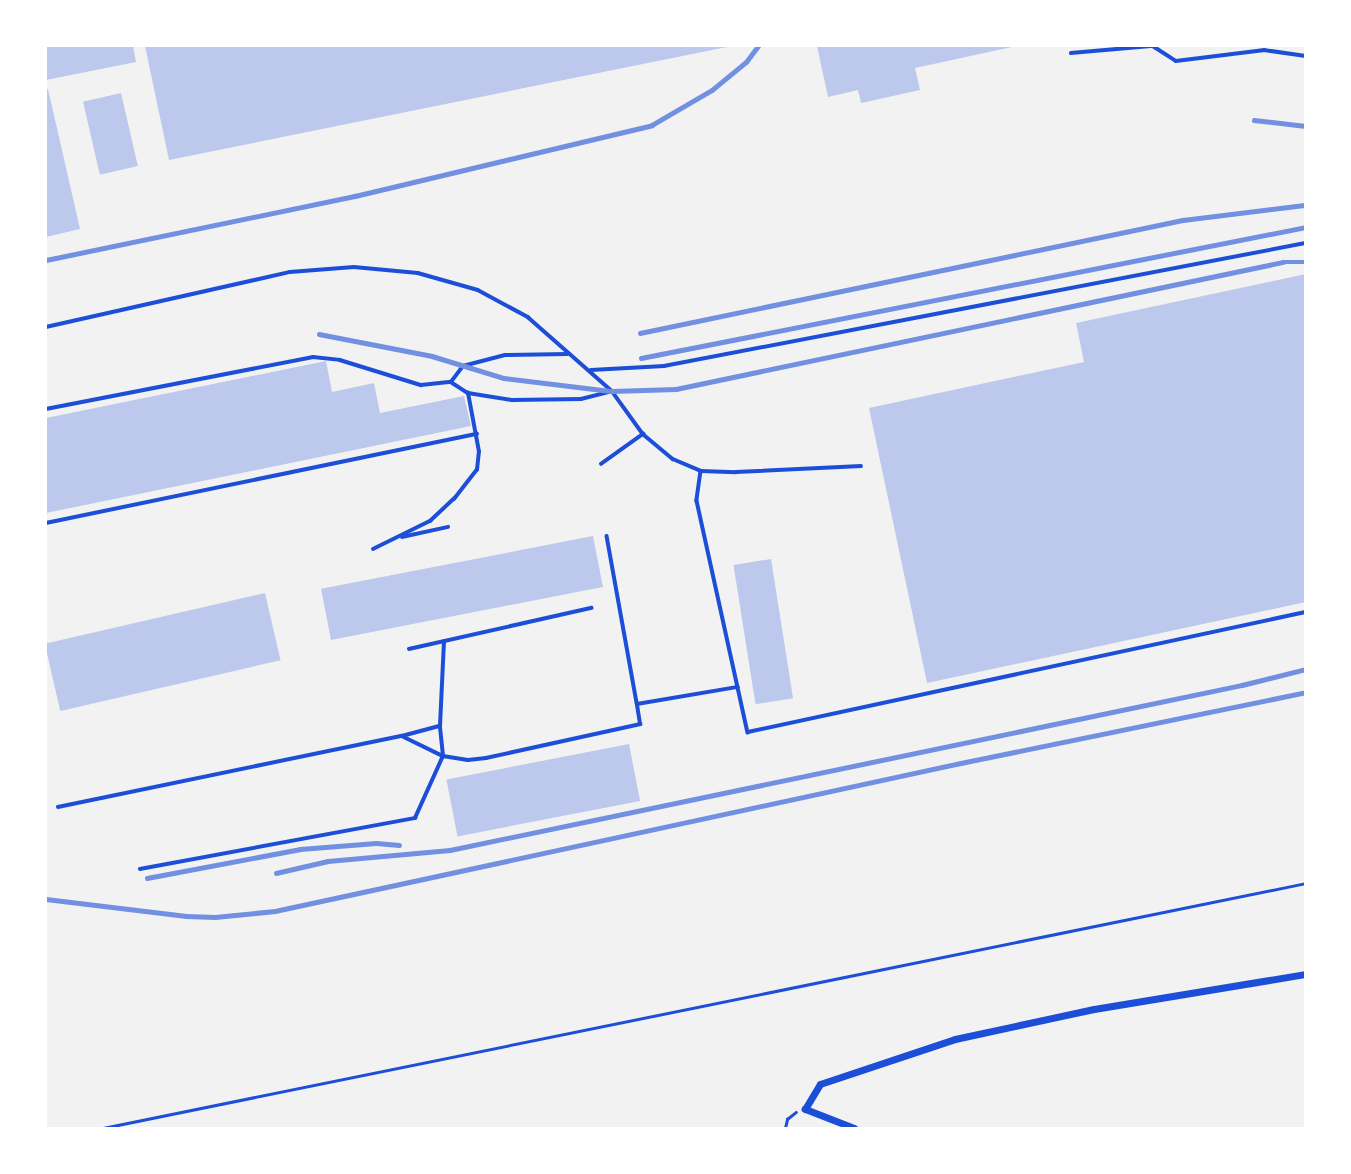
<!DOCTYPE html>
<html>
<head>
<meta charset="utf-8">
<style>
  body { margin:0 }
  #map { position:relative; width:1351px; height:1174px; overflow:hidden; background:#f2f2f2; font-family:Manrope,sans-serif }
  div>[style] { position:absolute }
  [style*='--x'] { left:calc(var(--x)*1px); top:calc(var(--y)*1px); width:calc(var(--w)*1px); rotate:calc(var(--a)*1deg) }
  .building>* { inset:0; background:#bdc9ec; transform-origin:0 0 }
  .path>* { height:2.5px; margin:-1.25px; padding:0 1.25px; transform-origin:1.25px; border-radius:1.25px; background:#1d4ed8 }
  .service>* { height:3.5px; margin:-1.75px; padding:0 1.75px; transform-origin:1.75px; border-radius:1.75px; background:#1d4ed8 }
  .minor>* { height:7px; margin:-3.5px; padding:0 3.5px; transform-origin:3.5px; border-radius:3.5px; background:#1d4ed8 }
  .rail>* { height:4.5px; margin:-2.25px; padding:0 2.25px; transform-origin:2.25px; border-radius:2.25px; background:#7290e2 }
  span { translate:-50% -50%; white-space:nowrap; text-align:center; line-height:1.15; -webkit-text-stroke:5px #fff; paint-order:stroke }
  .frame { position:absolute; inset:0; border:47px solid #fff; pointer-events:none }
</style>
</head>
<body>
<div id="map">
  <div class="building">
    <div style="clip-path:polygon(46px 46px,133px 46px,136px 62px,46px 80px)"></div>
    <div style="clip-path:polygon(145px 46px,727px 46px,727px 47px,169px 160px)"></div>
    <div style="clip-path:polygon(817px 46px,1012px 46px,1012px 47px,915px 68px,920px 90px,861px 103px,858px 90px,828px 97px)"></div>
    <div style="clip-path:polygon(48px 89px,80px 229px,46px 237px,46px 90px)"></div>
    <div style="left:121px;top:93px;width:75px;height:39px;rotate:77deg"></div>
    <div style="clip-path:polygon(1306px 274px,1306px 602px,927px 683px,869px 408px,1084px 362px,1076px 323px)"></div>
    <div style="clip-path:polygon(326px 361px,332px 392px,374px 383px,380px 413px,464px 396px,471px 426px,46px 513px,46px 418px)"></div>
    <div style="left:593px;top:536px;width:52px;height:277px;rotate:79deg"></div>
    <div style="left:771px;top:559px;width:141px;height:38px;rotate:81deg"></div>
    <div style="left:265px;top:593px;width:69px;height:226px;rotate:77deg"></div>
    <div style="left:629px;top:744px;width:58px;height:186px;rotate:79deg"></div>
  </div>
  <div class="path">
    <div style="--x:103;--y:1128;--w:1228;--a:-11.51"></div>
    <div style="--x:785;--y:1128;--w:9;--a:-77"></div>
    <div style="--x:787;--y:1119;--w:11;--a:-38"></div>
  </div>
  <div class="service">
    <div style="--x:1153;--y:46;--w:27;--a:33"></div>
    <div style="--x:1176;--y:61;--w:89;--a:-7.1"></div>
    <div style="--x:1264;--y:50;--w:42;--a:8.1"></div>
    <div style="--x:1071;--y:53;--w:80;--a:-5"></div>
    <div style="--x:46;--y:327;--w:250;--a:-12.7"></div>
    <div style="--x:290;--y:272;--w:64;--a:-4.5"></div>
    <div style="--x:354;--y:267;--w:64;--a:5.4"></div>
    <div style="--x:418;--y:273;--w:62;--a:15.8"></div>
    <div style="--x:478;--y:290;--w:57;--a:28.4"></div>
    <div style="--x:528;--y:317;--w:112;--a:41.4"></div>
    <div style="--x:612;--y:391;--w:53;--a:54.2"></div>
    <div style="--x:643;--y:434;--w:39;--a:40"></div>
    <div style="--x:673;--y:459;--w:30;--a:23"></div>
    <div style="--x:701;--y:471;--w:35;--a:2"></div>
    <div style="--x:736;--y:472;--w:125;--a:-2.7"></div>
    <div style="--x:591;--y:370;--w:73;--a:-3.1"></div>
    <div style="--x:664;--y:366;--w:654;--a:-10.85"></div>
    <div style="--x:451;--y:382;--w:20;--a:33"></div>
    <div style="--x:468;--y:393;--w:45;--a:9"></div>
    <div style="--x:512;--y:400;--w:69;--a:-0.8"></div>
    <div style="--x:581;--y:399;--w:32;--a:-14"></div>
    <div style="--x:46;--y:409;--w:272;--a:-11"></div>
    <div style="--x:313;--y:357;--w:27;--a:6"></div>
    <div style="--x:340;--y:360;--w:85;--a:17.2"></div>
    <div style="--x:421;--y:385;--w:30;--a:-6"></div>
    <div style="--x:451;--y:382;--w:20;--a:-53"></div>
    <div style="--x:463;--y:366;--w:43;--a:-14.7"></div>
    <div style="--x:505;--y:355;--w:62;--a:-0.9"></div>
    <div style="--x:601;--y:464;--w:52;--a:-35.5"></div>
    <div style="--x:701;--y:471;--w:30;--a:98"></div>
    <div style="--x:697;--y:501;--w:237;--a:77.6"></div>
    <div style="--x:748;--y:732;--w:571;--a:-12.14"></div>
    <div style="--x:46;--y:523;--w:440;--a:-11.7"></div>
    <div style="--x:607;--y:536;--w:170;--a:79.8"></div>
    <div style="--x:402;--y:537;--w:47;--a:-12.3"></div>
    <div style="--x:373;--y:549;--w:64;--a:-26.2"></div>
    <div style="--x:430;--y:521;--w:33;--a:-43"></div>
    <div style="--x:454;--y:499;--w:37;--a:-52"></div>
    <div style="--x:477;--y:470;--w:18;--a:-84"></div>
    <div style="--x:479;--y:452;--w:60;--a:-100.6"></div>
    <div style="--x:409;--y:649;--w:187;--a:-12.7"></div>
    <div style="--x:402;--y:736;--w:39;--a:-15"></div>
    <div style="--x:440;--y:726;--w:84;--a:-87.3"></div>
    <div style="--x:58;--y:807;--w:351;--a:-11.7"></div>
    <div style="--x:402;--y:736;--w:46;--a:26"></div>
    <div style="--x:443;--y:756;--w:25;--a:9"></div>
    <div style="--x:468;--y:760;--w:18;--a:-6"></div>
    <div style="--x:486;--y:758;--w:158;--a:-12.4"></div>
    <div style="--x:640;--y:724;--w:20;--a:-99"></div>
    <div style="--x:637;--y:704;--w:102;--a:-9.6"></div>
    <div style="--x:140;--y:869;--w:280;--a:-10.5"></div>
    <div style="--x:415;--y:818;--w:68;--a:-65.7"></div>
    <div style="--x:443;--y:756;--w:30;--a:-96"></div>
  </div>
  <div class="minor">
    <div style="--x:854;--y:1128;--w:53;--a:-158.8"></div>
    <div style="--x:805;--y:1109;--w:29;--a:-59"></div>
    <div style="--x:820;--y:1084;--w:142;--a:-18.4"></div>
    <div style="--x:955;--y:1039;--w:142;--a:-12.2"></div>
    <div style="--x:1094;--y:1009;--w:215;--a:-9.4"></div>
  </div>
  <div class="rail">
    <div style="--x:1254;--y:120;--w:52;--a:6.6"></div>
    <div style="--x:46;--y:260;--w:316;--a:-11.7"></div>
    <div style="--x:355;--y:196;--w:305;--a:-13.4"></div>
    <div style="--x:652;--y:125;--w:69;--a:-30.3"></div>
    <div style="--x:712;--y:90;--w:44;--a:-39.5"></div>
    <div style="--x:746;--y:62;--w:20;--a:-53"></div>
    <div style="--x:640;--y:333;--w:555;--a:-11.76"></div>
    <div style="--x:1183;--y:220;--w:124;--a:-7"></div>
    <div style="--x:319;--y:334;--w:115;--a:11"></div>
    <div style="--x:432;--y:356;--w:75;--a:17"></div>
    <div style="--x:504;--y:378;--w:109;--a:6.9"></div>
    <div style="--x:612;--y:391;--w:64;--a:-1.8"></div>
    <div style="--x:676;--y:389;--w:620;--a:-11.82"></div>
    <div style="--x:1283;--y:262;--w:23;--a:0"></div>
    <div style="--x:641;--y:358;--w:678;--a:-11.14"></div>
    <div style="--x:276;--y:873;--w:53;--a:-13"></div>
    <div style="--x:328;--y:861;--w:122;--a:-5.2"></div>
    <div style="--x:450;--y:850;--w:809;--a:-11.77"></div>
    <div style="--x:1242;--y:685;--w:66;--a:-14"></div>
    <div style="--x:147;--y:878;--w:156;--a:-10.7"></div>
    <div style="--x:300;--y:849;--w:76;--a:-4.5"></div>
    <div style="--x:376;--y:843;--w:23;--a:5"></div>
    <div style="--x:46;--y:899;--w:141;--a:6.9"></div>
    <div style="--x:186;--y:916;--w:29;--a:2"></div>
    <div style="--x:215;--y:917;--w:60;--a:-5.7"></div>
    <div style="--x:275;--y:911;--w:697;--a:-12.18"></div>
    <div style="--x:956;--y:764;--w:357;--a:-11.6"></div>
  </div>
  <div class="frame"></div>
</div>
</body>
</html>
